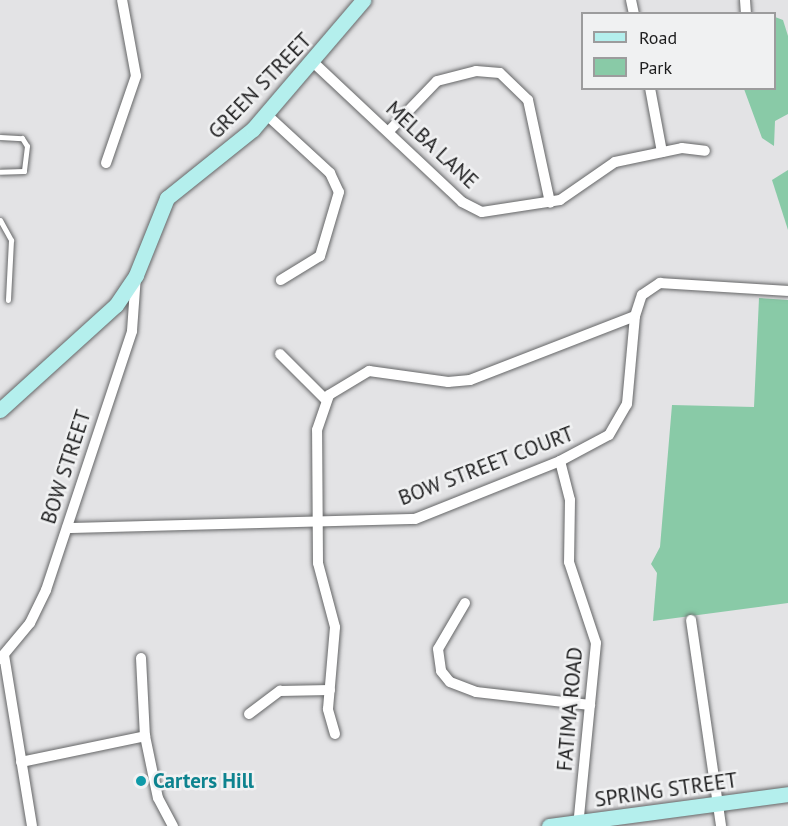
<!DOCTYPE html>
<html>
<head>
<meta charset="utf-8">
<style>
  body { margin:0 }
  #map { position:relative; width:788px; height:826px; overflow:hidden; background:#e3e3e5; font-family:"PT Sans",sans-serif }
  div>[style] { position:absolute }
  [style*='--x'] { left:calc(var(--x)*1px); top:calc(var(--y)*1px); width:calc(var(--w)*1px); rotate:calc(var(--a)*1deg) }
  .green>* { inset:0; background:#89caa7 }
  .roads { filter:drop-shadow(0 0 2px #656667) drop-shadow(0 0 2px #656667) }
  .lane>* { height:5px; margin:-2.5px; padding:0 2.5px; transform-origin:2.5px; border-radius:2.5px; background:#fff }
  .street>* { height:10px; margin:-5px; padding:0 5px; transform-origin:5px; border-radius:5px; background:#fff }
  .secondary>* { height:15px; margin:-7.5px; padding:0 7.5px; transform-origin:7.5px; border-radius:7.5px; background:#b4efed }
  .dots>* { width:16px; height:16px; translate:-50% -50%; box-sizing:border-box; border:3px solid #f0f1f2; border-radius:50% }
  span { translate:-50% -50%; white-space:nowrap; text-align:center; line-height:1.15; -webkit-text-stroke:5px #f0f1f2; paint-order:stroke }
  .street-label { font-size:21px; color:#1d1d1e }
  .culture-label { font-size:21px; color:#0d838f; font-weight:700 }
  .left { translate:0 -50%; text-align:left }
  .legend { position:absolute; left:581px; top:12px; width:195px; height:78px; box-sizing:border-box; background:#f0f1f2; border:2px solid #9c9c9d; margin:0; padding:8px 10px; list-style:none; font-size:18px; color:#1d1d1e }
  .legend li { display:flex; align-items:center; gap:12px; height:30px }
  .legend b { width:30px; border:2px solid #9c9c9d }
</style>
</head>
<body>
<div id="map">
  <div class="green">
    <div style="clip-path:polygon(775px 17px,783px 20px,788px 36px,788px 114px,775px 121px,774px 146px,762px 138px,744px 89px,774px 88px)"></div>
    <div style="clip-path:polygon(788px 170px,788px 230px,772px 180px)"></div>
    <div style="clip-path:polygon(759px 298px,788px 300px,788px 603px,653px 621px,657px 573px,651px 564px,660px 547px,672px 405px,754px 407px)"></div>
  </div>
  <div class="roads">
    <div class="lane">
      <div style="--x:0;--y:137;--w:22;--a:3"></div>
      <div style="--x:22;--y:138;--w:9;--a:58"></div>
      <div style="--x:27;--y:146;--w:25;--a:97"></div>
      <div style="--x:24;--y:171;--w:24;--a:178"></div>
      <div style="--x:0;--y:220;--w:23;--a:61"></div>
      <div style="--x:11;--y:240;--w:60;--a:92.9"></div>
    </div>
    <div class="street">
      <div style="--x:631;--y:0;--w:14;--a:78"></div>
      <div style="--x:745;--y:0;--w:14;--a:86"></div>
      <div style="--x:314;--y:63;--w:203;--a:43.2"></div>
      <div style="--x:462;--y:202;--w:22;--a:27"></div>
      <div style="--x:482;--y:212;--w:79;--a:-8.7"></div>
      <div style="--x:560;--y:200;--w:67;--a:-34.6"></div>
      <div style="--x:615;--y:162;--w:68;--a:-11.8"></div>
      <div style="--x:682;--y:148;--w:23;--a:7"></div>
      <div style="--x:650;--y:88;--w:65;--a:79.4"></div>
      <div style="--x:267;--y:115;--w:86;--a:42.6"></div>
      <div style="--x:330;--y:173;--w:21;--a:65"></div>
      <div style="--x:339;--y:192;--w:67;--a:106.5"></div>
      <div style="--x:320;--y:256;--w:46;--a:148.4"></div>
      <div style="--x:389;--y:131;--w:69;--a:-46.2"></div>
      <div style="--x:437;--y:81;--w:40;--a:-14.4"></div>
      <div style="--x:476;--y:71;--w:24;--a:5"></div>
      <div style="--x:500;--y:73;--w:39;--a:44"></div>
      <div style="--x:528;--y:100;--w:105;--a:77.9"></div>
      <div style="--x:106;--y:163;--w:92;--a:-71"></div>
      <div style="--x:136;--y:76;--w:77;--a:-100.4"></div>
      <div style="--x:280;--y:354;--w:64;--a:45"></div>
      <div style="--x:560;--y:461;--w:40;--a:75.6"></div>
      <div style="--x:570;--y:500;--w:62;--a:90.9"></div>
      <div style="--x:569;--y:562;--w:85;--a:71.6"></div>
      <div style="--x:596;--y:643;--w:184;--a:95.6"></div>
      <div style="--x:67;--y:528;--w:348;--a:-1.5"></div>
      <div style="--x:415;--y:519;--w:156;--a:-21.8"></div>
      <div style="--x:560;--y:461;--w:55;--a:-28"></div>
      <div style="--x:609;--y:435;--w:36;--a:-60"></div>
      <div style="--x:627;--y:404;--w:88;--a:-84.8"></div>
      <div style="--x:465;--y:603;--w:53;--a:120.4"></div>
      <div style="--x:438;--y:649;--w:22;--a:82"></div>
      <div style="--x:441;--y:671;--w:14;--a:51"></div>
      <div style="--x:450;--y:682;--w:28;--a:21"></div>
      <div style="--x:476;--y:692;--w:115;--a:6.5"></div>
      <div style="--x:691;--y:620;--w:208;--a:81.7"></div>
      <div style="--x:4;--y:655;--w:173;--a:80.7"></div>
      <div style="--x:141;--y:658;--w:78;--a:87.1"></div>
      <div style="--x:0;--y:659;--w:47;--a:-50.2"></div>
      <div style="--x:30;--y:623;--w:37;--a:-64"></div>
      <div style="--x:46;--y:590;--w:273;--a:-71.6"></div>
      <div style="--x:132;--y:331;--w:56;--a:-85.9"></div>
      <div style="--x:249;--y:714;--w:39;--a:-37"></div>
      <div style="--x:280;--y:691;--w:50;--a:-1.1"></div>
      <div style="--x:335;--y:734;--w:26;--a:-106"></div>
      <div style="--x:328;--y:709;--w:82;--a:-85.1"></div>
      <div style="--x:335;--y:627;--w:66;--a:-104.9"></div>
      <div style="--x:318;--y:563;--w:133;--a:-90.4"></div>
      <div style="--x:317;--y:430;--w:37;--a:-71"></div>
      <div style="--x:329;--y:395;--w:47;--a:-31"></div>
      <div style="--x:369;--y:371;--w:80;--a:7.9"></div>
      <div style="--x:448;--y:382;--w:22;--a:-5"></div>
      <div style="--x:470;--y:380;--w:177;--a:-21.2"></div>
      <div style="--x:635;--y:316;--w:22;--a:-72"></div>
      <div style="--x:642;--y:295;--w:22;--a:-34"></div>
      <div style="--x:660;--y:283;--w:128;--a:3.6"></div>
      <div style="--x:21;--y:762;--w:127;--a:-11.8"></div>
      <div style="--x:145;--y:736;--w:63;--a:78.2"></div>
      <div style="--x:158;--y:798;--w:32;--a:62"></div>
    </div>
    <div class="secondary">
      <div style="--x:0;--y:410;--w:156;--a:-42.2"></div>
      <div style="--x:116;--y:305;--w:36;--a:-56"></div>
      <div style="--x:136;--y:275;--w:83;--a:-68.1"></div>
      <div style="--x:167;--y:198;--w:110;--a:-38.7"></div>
      <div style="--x:253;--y:129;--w:170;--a:-49.5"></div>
      <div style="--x:549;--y:826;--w:241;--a:-7.6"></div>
    </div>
  </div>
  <div class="dots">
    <div style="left:141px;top:781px;background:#0f9aa8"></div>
  </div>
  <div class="street-label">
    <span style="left:260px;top:86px;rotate:-46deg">GREEN STREET</span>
    <span style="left:432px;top:145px;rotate:43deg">MELBA LANE</span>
    <span style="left:486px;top:466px;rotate:-21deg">BOW STREET COURT</span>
    <span style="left:66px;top:467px;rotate:-72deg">BOW STREET</span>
    <span style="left:570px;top:709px;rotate:-85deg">FATIMA ROAD</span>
    <span style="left:666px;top:790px;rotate:-8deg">SPRING STREET</span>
  </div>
  <div class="culture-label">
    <span class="left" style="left:153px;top:781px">Carters Hill</span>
  </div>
  <ul class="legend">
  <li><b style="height:8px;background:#b4efed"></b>Road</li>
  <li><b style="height:16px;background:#89caa7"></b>Park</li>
  </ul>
</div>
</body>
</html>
